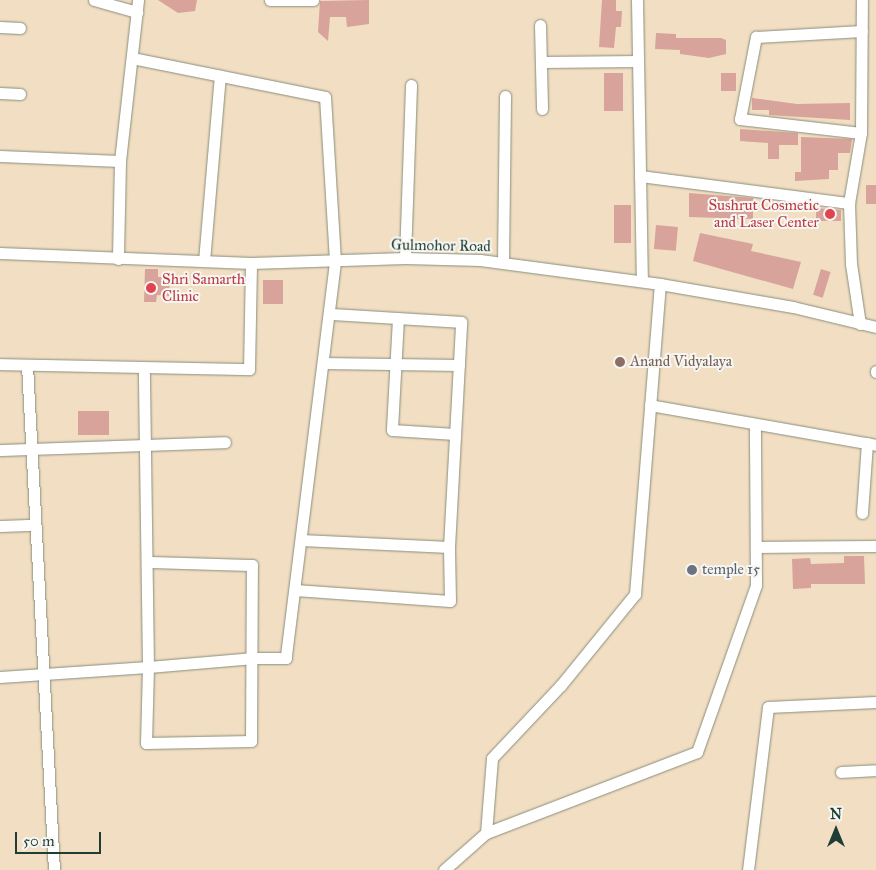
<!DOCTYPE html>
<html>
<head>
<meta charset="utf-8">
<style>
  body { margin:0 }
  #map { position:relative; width:876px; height:870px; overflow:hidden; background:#f2dec3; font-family:"IM FELL Great Primer",serif }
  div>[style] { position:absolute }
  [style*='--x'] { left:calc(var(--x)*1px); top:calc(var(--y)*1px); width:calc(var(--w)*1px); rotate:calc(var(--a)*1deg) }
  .building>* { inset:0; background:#d8a39a; transform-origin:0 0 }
  .roads { filter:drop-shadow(0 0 1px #888e7c) drop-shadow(0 0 1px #888e7c) }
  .minor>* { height:11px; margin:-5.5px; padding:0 5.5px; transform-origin:5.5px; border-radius:5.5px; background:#fff }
  .dots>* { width:14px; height:14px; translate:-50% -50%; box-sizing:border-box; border:2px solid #f6f6f2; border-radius:50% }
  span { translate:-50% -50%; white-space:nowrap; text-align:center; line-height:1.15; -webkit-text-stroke:4px #f6f6f2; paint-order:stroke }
  .health-label { font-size:15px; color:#be3a42 }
  .right { translate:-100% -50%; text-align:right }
  .left { translate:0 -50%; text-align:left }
  .street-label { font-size:15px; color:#1f3d34 }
  .education-label { font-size:15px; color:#785e54 }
  .worship-label { font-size:15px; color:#5b616d }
  .north { position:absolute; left:811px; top:805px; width:50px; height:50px; -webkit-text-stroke:4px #f6f6f2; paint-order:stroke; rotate:0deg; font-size:14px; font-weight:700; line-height:20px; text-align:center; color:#1f3d34 }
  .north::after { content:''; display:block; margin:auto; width:18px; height:22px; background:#1f3d34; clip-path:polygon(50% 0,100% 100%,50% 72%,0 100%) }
  .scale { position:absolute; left:15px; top:832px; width:86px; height:22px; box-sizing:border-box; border:2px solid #1f3d34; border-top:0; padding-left:6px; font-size:15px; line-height:18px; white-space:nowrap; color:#1f3d34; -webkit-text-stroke:4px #f6f6f2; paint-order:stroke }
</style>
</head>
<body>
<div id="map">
  <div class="building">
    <div style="clip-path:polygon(158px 0,197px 0,195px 11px,178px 13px)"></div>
    <div style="clip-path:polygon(369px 0,369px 24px,347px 27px,346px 17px,330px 17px,328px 41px,318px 32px,320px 1px)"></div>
    <div style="clip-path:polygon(602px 0,616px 0,616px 11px,622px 11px,621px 27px,616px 27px,614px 48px,599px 47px)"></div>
    <div style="clip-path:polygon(656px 33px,676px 34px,676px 38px,721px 38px,726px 40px,726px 54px,709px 58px,680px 54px,680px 50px,655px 49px)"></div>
    <div style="left:623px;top:73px;width:38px;height:19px;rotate:90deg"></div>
    <div style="left:721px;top:73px;width:15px;height:18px"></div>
    <div style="clip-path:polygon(752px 98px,797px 104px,850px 103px,850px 120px,769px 115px,769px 110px,752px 110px)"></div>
    <div style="clip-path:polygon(740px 129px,798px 133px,798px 145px,779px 145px,779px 159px,768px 159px,768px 143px,740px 141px)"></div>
    <div style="clip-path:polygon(801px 137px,852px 139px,850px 153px,838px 153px,838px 170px,829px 170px,829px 179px,795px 181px,795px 172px,801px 172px)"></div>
    <div style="left:866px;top:185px;width:10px;height:19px"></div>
    <div style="clip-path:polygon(689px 193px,753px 198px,753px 219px,689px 217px)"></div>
    <div style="left:614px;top:205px;width:17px;height:38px"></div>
    <div style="clip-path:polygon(816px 208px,841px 210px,841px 221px,816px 221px)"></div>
    <div style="left:656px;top:225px;width:22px;height:24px;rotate:5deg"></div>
    <div style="clip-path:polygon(700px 233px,753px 244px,751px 251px,801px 262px,793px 289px,693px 261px)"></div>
    <div style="clip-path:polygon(145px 269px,158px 269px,158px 277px,170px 277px,169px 296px,157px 295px,156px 302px,144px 302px)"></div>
    <div style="left:821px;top:269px;width:10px;height:27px;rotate:17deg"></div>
    <div style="left:263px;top:280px;width:20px;height:24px"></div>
    <div style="left:78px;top:411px;width:31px;height:24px"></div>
    <div style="clip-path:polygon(844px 556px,864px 556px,865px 584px,811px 584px,811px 588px,793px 589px,792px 559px,810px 558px,811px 564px,844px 563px)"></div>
  </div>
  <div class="roads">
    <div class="minor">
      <div style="--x:94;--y:0;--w:45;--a:15.6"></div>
      <div style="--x:270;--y:0;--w:43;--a:0"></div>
      <div style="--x:637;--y:0;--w:281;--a:89"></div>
      <div style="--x:540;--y:25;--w:84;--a:88.6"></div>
      <div style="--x:0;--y:27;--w:20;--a:3"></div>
      <div style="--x:132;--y:58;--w:197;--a:11.4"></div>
      <div style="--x:325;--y:97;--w:165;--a:86.5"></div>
      <div style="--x:335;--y:262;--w:399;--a:97.1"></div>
      <div style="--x:286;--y:658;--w:32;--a:180"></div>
      <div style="--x:254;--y:658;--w:106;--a:175.1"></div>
      <div style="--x:148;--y:667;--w:300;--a:-90.8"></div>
      <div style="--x:543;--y:62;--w:95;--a:-0.6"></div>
      <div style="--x:0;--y:93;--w:20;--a:3"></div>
      <div style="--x:861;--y:133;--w:122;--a:-173.4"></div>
      <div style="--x:740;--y:119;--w:84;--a:-79"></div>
      <div style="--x:756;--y:37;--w:106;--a:-3.2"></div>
      <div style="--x:0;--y:156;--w:120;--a:2.4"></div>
      <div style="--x:120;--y:161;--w:98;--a:91.2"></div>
      <div style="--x:120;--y:161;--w:162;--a:-83.6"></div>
      <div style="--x:640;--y:176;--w:211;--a:7.4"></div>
      <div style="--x:0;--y:253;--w:251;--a:2.3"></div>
      <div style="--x:251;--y:263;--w:154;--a:-1.9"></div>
      <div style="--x:405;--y:258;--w:75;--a:1.5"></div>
      <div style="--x:480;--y:260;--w:182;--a:7.6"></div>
      <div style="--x:660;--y:284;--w:135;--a:9.8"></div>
      <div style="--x:793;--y:307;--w:85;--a:13.5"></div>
      <div style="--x:405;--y:258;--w:173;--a:-88"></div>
      <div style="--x:204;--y:261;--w:186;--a:-85.1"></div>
      <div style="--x:503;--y:262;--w:166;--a:-89.3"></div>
      <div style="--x:398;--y:318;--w:112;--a:93.1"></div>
      <div style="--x:392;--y:430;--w:63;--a:3.6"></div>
      <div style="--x:860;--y:324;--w:61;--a:-98.5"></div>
      <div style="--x:851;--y:264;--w:61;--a:-91.9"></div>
      <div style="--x:849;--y:203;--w:71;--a:-80.3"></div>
      <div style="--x:861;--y:133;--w:133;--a:-89.6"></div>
      <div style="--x:323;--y:363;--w:136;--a:0.8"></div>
      <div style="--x:0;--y:364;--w:249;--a:1.2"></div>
      <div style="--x:249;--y:369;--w:106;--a:-88.9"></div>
      <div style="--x:27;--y:365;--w:506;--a:86.94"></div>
      <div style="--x:876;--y:372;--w:1;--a:-90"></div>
      <div style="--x:650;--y:405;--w:230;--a:10"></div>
      <div style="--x:0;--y:450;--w:225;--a:-2"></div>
      <div style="--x:862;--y:513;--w:70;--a:-85.9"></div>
      <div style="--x:0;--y:526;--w:35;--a:-2"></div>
      <div style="--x:301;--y:540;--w:148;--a:2.7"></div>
      <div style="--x:449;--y:547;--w:225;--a:-86.9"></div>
      <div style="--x:461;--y:322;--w:132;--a:-176.5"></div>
      <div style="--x:756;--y:547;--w:120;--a:-0.5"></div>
      <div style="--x:295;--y:590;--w:155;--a:4.1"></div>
      <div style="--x:450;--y:601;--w:54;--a:-91.1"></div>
      <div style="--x:0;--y:677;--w:148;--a:-3.9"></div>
      <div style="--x:148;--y:667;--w:76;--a:91.5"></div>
      <div style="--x:146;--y:743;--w:105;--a:-1.1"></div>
      <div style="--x:251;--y:741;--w:176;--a:-89.7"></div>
      <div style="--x:252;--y:565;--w:104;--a:-178.3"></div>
      <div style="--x:841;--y:772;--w:35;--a:-3"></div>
      <div style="--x:486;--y:833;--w:75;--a:-85.4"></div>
      <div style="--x:492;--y:758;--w:100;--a:-46.6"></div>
      <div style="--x:561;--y:685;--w:117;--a:-50.9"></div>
      <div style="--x:635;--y:594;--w:311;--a:-85.4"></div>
      <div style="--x:444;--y:870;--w:56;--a:-41.4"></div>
      <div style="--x:486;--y:833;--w:226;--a:-21"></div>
      <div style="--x:697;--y:752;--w:177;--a:-70.5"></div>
      <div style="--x:756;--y:585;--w:160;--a:-90.4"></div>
      <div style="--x:748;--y:870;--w:164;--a:-83"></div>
      <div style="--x:768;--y:707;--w:108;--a:-2.7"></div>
    </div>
  </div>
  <div class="dots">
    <div style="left:830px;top:214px;background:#e0444e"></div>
    <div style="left:151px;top:288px;background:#e0444e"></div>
    <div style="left:620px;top:362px;background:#8d6e63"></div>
    <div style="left:692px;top:570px;background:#6b7280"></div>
  </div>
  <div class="health-label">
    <span class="right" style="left:819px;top:214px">Sushrut Cosmetic<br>and Laser Center</span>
    <span class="left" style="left:162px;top:288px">Shri Samarth<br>Clinic</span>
  </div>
  <div class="street-label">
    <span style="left:441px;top:246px;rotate:1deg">Gulmohor Road</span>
  </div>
  <div class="education-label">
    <span class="left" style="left:630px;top:362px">Anand Vidyalaya</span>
  </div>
  <div class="worship-label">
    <span class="left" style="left:702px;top:570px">temple 15</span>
  </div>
  <div class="north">N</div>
  <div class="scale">50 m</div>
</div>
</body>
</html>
